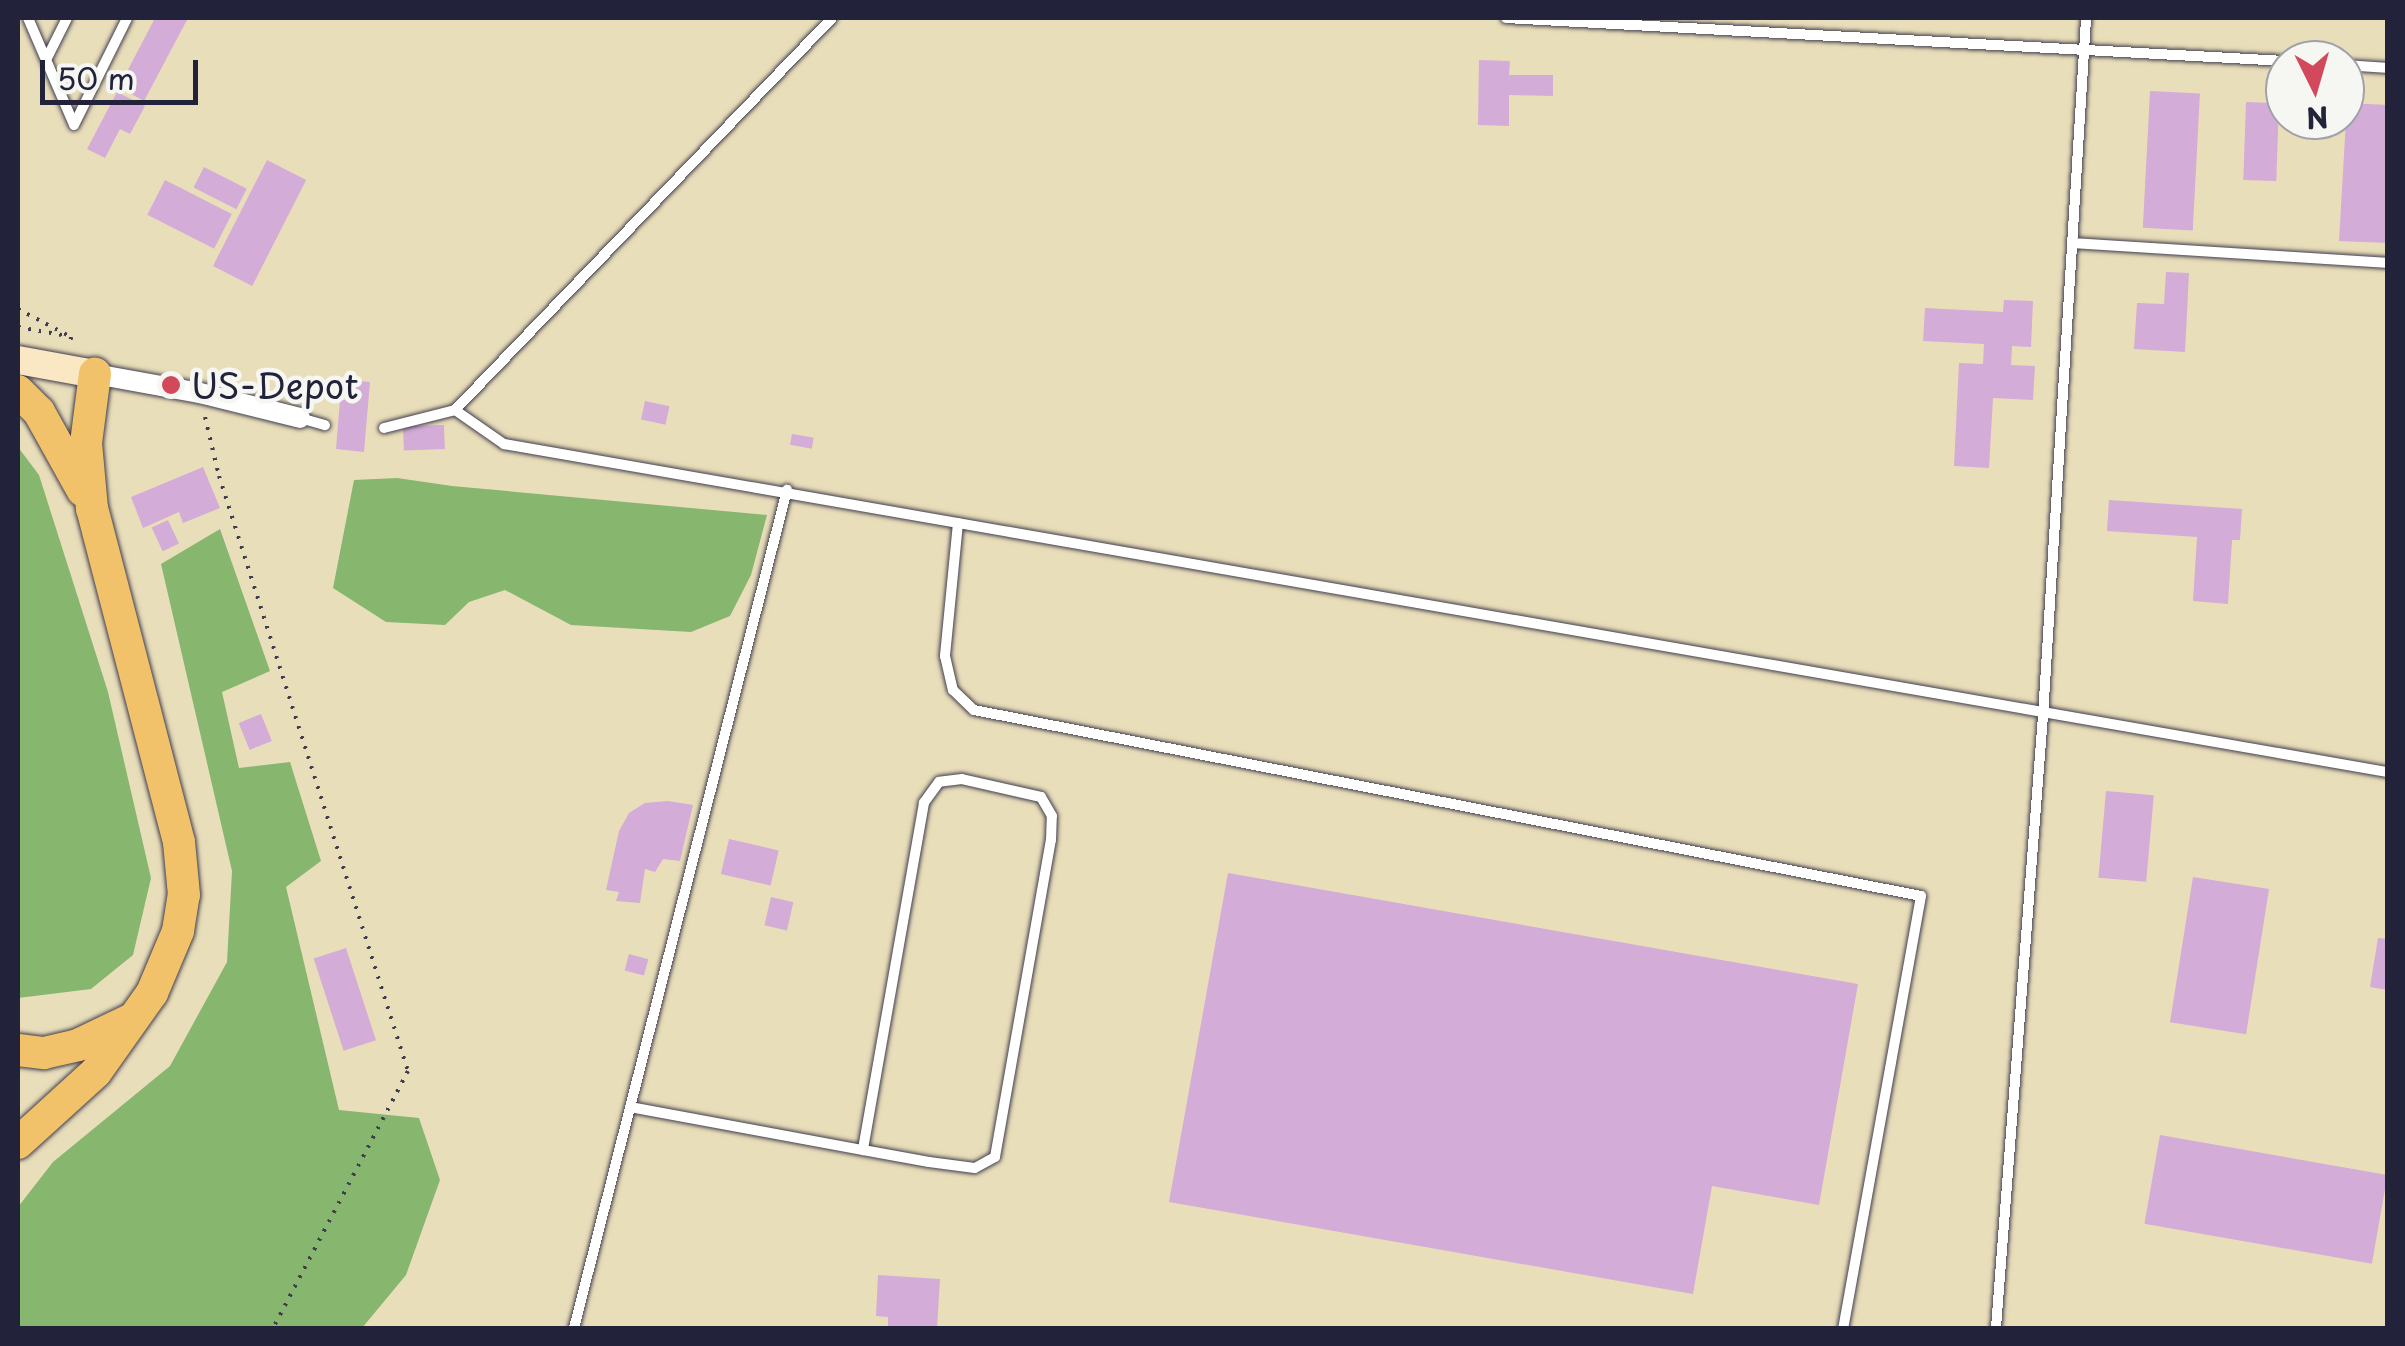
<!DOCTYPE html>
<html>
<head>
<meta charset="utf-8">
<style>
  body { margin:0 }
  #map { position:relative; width:2405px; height:1346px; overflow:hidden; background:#e9deba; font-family:"Playpen Sans",sans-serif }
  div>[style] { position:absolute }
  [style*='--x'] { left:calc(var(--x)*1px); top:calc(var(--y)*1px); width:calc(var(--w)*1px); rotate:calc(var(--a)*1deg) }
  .forest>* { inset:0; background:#87b66f }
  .building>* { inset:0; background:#d3acd7; transform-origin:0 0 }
  .path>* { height:4px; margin-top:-2px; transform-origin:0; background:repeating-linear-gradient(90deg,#403e4e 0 2.5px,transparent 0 10.5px) }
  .roads { filter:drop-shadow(0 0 2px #403e4e) drop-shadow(0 0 2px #403e4e) }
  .service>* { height:10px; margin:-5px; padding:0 5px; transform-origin:5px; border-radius:5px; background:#fff }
  .minor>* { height:20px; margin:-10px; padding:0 10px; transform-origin:10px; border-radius:10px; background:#fff }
  .secondary>* { height:28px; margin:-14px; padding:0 14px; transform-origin:14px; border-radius:14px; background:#fae7c3 }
  .trunk>* { height:32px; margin:-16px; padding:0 16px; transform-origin:16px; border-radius:16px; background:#f2c26a }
  .dots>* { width:28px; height:28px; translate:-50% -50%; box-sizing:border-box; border:5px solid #f6f6f2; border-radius:50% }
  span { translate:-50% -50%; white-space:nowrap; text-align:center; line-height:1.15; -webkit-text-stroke:9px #f6f6f2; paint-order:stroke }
  .poi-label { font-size:35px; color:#22223b }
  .left { translate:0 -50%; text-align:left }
  .frame { position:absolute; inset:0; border:20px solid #22223b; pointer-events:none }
  .north { position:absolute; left:2265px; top:40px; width:100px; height:100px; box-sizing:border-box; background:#f6f6f2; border:2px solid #a1a1a9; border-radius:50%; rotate:175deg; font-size:28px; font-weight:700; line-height:40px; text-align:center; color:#22223b }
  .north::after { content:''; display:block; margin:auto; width:35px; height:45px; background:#d1495b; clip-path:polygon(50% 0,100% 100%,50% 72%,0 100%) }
  .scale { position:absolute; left:40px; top:60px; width:158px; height:45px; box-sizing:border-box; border:5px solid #22223b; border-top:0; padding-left:12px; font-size:30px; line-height:35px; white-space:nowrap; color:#22223b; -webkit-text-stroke:8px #f6f6f2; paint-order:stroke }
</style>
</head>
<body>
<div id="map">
  <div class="forest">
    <div style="clip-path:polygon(18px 447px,39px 475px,108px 692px,151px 878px,133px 955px,91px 989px,18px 998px)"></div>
    <div style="clip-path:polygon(397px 478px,452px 486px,767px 515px,751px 575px,730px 616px,691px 632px,571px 625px,505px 590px,469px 602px,445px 625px,386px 622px,333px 588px,354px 480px)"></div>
    <div style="clip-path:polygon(220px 529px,270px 671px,222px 692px,239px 768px,290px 762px,321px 861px,286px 887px,339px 1110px,419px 1118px,440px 1180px,406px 1275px,362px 1328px,18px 1328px,18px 1207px,53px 1162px,170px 1066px,227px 962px,232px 871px,161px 564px)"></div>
  </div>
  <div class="building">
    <div style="clip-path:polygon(155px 18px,188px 18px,144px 101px,119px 87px)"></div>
    <div style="clip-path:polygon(1479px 60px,1510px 61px,1509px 75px,1553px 75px,1553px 96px,1509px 95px,1509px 126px,1478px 125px)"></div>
    <div style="left:2150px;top:91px;width:50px;height:137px;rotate:3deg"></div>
    <div style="clip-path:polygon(117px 92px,145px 106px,130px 134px,120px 129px,105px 158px,87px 149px)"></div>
    <div style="left:2246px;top:102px;width:33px;height:78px;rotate:2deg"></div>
    <div style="clip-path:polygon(2347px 103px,2388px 105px,2388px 243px,2339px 241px)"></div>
    <div style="left:267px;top:160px;width:44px;height:119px;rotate:27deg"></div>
    <div style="left:204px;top:167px;width:48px;height:23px;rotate:27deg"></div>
    <div style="left:165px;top:180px;width:75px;height:39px;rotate:27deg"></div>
    <div style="clip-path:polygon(2166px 272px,2189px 273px,2185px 352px,2134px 349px,2137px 303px,2164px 304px)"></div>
    <div style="clip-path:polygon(2004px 300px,2033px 301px,2031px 347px,2012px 346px,2011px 365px,2035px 366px,2033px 400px,1993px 398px,1989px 468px,1954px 466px,1959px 363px,1983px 364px,1984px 344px,1923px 341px,1925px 308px,2003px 312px)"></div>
    <div style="clip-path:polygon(351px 380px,370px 382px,364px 452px,336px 449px,340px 400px,349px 400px)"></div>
    <div style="left:645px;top:401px;width:25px;height:19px;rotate:12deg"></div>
    <div style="left:444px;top:425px;width:24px;height:41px;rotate:88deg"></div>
    <div style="left:792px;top:434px;width:22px;height:11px;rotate:10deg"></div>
    <div style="clip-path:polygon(203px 467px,220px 508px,183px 523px,179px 512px,143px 528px,131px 497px)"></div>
    <div style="clip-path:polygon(2109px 500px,2242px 509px,2240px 540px,2232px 540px,2228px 604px,2193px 601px,2197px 537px,2107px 531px)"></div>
    <div style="left:168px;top:520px;width:26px;height:18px;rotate:65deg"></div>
    <div style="left:261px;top:714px;width:29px;height:24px;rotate:68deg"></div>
    <div style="left:2106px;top:791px;width:48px;height:87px;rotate:5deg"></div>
    <div style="clip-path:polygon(668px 801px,693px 805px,680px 861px,663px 859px,655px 872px,645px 869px,640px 903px,616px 901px,619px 892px,606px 890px,619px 831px,629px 813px,645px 803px)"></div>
    <div style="left:729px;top:839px;width:51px;height:36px;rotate:13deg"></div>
    <div style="clip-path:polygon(1228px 873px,1858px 984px,1819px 1205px,1712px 1186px,1693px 1294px,1169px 1202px)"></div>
    <div style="left:2193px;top:877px;width:77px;height:147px;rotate:9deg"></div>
    <div style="left:771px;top:897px;width:23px;height:29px;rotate:13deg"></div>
    <div style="clip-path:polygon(2378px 938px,2388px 939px,2388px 990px,2370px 987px)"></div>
    <div style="left:346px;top:948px;width:97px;height:34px;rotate:72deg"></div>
    <div style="left:629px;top:954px;width:20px;height:17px;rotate:15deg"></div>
    <div style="left:2160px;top:1135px;width:231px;height:90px;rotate:10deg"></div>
    <div style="clip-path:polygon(878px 1275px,940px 1279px,937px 1328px,888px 1328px,888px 1317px,876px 1316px)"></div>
  </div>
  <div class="path">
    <div style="--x:18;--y:309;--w:60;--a:27.8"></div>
    <div style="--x:71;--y:337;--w:9;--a:96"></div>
    <div style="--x:18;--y:327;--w:50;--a:10.4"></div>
    <div style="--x:205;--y:417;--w:61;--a:76.7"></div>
    <div style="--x:219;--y:476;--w:624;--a:72.38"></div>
    <div style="--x:408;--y:1071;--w:290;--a:117.7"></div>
  </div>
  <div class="roads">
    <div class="service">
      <div style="--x:28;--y:18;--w:116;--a:66.7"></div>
      <div style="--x:74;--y:125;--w:119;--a:-63.6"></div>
      <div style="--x:1506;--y:18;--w:780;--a:3.16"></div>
      <div style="--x:46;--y:60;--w:47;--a:-63.4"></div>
      <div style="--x:2345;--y:65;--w:43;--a:4"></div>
      <div style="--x:2073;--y:243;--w:316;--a:3.6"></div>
      <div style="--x:455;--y:410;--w:60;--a:34.8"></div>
      <div style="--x:504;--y:444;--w:1912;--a:9.88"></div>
      <div style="--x:300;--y:418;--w:26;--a:16"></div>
      <div style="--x:384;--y:428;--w:73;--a:-14.2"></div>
      <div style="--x:455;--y:410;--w:544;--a:-46.12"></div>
      <div style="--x:958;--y:523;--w:134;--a:95.6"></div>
      <div style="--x:945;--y:656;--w:35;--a:77"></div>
      <div style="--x:953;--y:690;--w:29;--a:44"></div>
      <div style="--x:974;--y:710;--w:965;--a:11.11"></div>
      <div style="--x:1921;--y:896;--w:439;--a:100.2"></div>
      <div style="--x:630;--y:1107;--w:237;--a:10.5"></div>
      <div style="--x:863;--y:1150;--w:67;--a:10.3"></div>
      <div style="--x:929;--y:1162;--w:46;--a:7.4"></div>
      <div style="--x:975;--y:1168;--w:23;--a:-29"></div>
      <div style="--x:995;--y:1157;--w:322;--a:-80"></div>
      <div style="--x:1051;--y:840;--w:24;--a:-88"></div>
      <div style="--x:1052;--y:816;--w:22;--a:-120"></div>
      <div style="--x:1041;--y:797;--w:81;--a:-167.2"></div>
      <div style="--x:962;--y:779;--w:23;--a:173"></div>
      <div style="--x:939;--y:782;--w:26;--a:126"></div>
      <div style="--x:924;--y:803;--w:352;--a:100"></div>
      <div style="--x:574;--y:1328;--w:865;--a:-75.74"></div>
      <div style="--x:1996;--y:1328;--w:614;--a:-85.61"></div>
      <div style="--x:2043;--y:716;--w:699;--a:-86.47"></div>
    </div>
    <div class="minor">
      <div style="--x:95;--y:374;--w:107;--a:10.3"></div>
      <div style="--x:200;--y:393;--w:103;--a:14"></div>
    </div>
    <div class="secondary">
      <div style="--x:18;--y:360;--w:78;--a:10.3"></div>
    </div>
    <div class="trunk">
      <div style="--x:18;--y:391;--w:30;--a:45"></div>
      <div style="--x:39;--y:412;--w:90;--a:60.9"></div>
      <div style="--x:18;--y:1050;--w:26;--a:7"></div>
      <div style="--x:44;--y:1053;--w:35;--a:-13"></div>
      <div style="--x:78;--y:1045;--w:58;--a:-25.7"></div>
      <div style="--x:18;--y:1143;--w:105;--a:-42.3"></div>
      <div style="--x:96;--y:1072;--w:97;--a:-54.7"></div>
      <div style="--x:152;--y:993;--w:67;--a:-67.2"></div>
      <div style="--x:178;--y:931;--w:36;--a:-81"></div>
      <div style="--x:184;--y:895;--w:53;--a:-95.4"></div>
      <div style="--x:179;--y:842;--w:344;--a:-104.6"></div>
      <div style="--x:92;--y:509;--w:66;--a:-95.2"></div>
      <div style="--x:86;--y:443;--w:70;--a:-82.6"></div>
    </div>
  </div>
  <div class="dots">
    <div style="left:171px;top:385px;background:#d1495b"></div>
  </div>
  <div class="poi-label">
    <span class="left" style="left:191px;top:385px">US-Depot</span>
  </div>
  <div class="frame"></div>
  <div class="north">N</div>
  <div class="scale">50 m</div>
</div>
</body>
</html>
